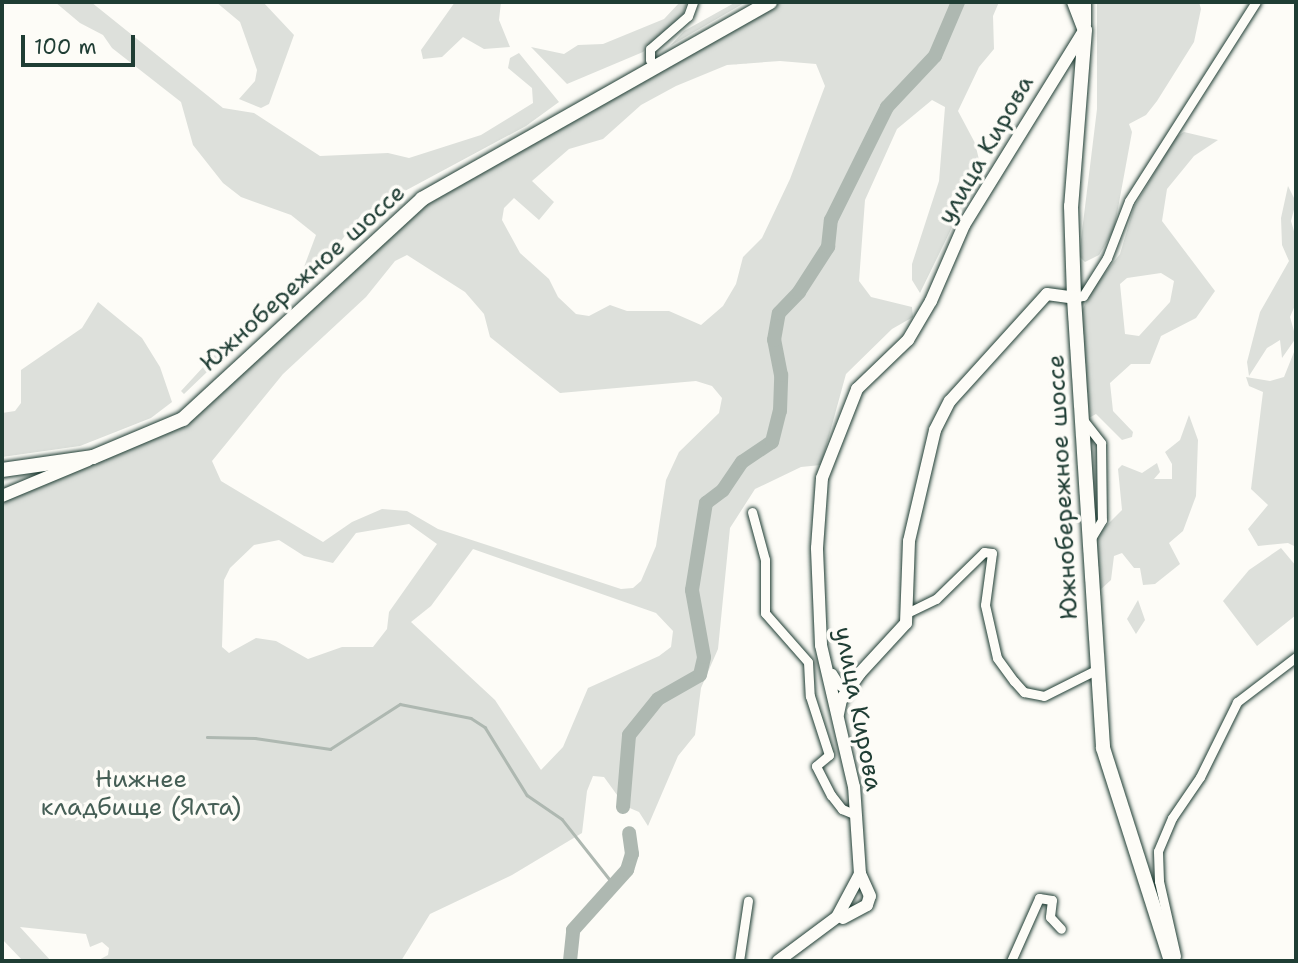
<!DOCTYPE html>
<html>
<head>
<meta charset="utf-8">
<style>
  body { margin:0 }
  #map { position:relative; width:1298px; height:963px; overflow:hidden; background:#fdfcf7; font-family:"Shantell Sans",sans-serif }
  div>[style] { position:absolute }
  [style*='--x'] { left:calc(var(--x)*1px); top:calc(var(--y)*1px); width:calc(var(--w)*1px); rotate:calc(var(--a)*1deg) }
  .green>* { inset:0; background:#dde0db }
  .stream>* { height:2.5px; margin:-1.25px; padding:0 1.25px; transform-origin:1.25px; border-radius:1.25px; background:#aeb8b1 }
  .river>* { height:14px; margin:-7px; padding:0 7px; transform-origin:7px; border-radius:7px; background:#aeb8b1 }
  .roads { filter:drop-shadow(0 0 2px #1f3d34) drop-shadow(0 0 2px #1f3d34) }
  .minor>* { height:9px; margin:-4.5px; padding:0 4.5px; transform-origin:4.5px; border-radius:4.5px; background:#fdfcf7 }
  .major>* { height:12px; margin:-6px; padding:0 6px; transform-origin:6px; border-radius:6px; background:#fdfcf7 }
  .highway>* { height:14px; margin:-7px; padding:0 7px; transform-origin:7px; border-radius:7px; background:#fdfcf7 }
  span { translate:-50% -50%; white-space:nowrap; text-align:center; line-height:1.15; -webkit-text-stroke:7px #fdfcf7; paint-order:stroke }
  .street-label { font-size:24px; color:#1f3d34 }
  .park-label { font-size:24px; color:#455e55 }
  .frame { position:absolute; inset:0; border:4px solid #1f3d34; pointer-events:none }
  .scale { position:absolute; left:21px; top:35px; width:114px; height:32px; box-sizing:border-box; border:4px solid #1f3d34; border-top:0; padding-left:9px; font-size:21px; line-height:24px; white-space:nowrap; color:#1f3d34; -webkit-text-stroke:5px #fdfcf7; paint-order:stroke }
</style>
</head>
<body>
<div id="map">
  <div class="green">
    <div style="clip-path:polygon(55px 2px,91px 2px,223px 108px,254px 113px,320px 156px,388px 153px,409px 158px,481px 135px,533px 103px,532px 88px,508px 68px,510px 58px,519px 53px,559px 102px,526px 126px,362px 214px,333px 251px,184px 394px,181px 391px,241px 326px,301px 275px,316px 235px,291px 215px,241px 197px,223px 183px,193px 145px,181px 102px,112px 48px,103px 35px,80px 23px)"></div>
    <div style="clip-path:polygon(216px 2px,263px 2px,294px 35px,269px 104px,261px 108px,239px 99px,255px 81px,257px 70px,240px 22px)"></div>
    <div style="clip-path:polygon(455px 2px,501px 2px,499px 20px,510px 47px,484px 49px,463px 37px,442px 57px,423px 59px,421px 50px)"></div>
    <div style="clip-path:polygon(680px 2px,687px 2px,683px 14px,643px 52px,567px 84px,531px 47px,564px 54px,578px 45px,603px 44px,664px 19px)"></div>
    <div style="clip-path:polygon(736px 2px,746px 2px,670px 46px,684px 31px)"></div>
    <div style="clip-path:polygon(evenodd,780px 2px,999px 2px,993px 16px,994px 49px,979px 67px,958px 111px,975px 143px,981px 168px,920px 293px,912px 280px,912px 264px,939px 181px,945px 107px,932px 100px,897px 129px,865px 200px,859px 281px,871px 297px,912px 307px,913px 317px,892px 329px,846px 374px,821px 465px,801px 467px,755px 489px,730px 528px,718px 649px,701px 688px,695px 735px,678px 756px,648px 826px,639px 812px,625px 806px,604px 777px,593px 776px,587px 791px,582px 833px,512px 875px,430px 914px,401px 961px,97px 961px,108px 955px,109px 948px,102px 942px,90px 947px,86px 934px,20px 927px,51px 961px,23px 961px,2px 939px,2px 499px,180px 424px,404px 218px,780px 2px,780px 61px,816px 64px,825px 86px,790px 179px,762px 238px,743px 257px,736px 284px,723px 306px,701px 325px,669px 311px,627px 311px,610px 305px,589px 316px,576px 314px,558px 297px,549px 279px,520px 253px,502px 220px,504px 208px,514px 198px,539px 220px,554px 202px,532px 181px,569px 149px,603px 139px,641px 105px,676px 86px,727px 65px,780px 61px,780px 2px,407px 255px,465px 292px,484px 314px,490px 337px,560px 393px,696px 381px,712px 386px,722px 398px,719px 413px,679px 452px,666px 480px,656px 546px,641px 581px,633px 588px,621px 589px,438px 529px,407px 511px,382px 509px,352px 522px,323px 542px,221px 481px,212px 461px,283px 374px,366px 297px,395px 261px,407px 255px,780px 2px,409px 524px,437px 544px,389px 612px,387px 629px,373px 647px,342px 647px,308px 659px,276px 641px,256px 638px,229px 653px,222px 647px,224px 580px,230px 568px,254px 545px,279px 540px,304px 556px,333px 563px,356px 533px,409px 524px,780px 2px,473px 549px,656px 613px,673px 631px,671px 647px,659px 656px,588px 688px,563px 747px,541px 770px,495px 700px,411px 622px,431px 606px,473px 549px)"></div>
    <div style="clip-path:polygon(1097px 2px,1199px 2px,1201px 9px,1194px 42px,1157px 101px,1146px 115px,1129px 124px,1132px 132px,1114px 230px,1099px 255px,1085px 262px,1079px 256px,1097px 109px)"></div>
    <div style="clip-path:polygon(evenodd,1184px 132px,1218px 140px,1194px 156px,1167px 189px,1162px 221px,1215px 291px,1196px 318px,1161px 336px,1150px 364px,1131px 364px,1110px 383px,1113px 411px,1133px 432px,1132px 437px,1122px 440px,1096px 414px,1087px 419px,1082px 311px,1091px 291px,1120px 254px,1134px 207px,1176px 137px,1184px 132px,1161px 273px,1174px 281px,1170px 302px,1139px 336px,1125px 334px,1120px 284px,1127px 278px,1161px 273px)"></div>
    <div style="clip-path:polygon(1288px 186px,1296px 202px,1291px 221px,1296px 238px,1296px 303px,1290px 317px,1296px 338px,1282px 358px,1280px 340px,1267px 348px,1249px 376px,1247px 362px,1260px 312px,1289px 261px,1282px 245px,1281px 218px)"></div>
    <div style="clip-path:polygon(98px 302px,142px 338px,160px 367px,172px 402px,151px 418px,80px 446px,2px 457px,2px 413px,15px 411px,21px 403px,21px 370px,82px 328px)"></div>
    <div style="clip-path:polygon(1296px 347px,1296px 547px,1288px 543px,1258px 546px,1248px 529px,1268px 505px,1251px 489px,1263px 392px,1249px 386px,1246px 377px,1270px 381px,1284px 377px)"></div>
    <div style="clip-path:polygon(1189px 415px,1198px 440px,1196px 496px,1183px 531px,1169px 543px,1180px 564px,1155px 584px,1143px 585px,1140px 568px,1134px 568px,1122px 553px,1114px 556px,1111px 580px,1100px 590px,1095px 585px,1093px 539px,1122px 510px,1118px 469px,1122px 465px,1142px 473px,1157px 463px,1160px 472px,1154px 479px,1172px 479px,1172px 464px,1165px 452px,1180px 440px)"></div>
    <div style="clip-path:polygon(1281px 548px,1296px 566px,1296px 615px,1257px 646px,1223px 601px,1249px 570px)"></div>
    <div style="clip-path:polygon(1138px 600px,1145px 620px,1136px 634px,1127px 619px)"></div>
  </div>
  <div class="stream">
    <div style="--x:207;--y:737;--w:48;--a:1.2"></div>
    <div style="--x:255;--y:738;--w:76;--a:8.3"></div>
    <div style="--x:330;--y:749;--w:83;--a:-32.7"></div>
    <div style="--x:400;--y:704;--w:72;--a:11.2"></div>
    <div style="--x:471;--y:718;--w:17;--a:33"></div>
    <div style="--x:485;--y:727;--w:80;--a:58.3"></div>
    <div style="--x:527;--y:795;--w:42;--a:34.4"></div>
    <div style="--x:562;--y:819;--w:85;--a:51.7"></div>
  </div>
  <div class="river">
    <div style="--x:623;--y:807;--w:72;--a:-85.2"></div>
    <div style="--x:629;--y:735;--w:46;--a:-51.1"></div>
    <div style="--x:658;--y:699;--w:48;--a:-29.7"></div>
    <div style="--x:700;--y:675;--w:18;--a:-77"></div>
    <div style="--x:704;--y:657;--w:68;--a:-100.2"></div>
    <div style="--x:692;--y:590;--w:88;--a:-80.9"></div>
    <div style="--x:706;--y:503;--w:21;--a:-37"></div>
    <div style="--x:723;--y:490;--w:34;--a:-56"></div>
    <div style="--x:742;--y:462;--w:36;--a:-34"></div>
    <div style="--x:772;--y:442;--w:32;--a:-76"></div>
    <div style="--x:780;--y:411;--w:36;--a:-88"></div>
    <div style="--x:781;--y:375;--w:36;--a:-101"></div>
    <div style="--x:774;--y:340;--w:27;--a:-80"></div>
    <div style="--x:779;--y:313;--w:29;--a:-46"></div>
    <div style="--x:799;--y:292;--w:54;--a:-57.2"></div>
    <div style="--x:828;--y:247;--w:27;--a:-84"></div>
    <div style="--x:831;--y:220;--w:126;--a:-63.6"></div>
    <div style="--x:887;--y:107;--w:70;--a:-46.7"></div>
    <div style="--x:935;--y:56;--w:59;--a:-66.9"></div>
    <div style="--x:570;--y:961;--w:31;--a:-84"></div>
    <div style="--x:573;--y:930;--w:81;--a:-48"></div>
    <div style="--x:627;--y:870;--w:17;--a:-73"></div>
    <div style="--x:632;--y:854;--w:21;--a:-98"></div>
  </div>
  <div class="roads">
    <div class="minor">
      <div style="--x:1086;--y:2;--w:22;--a:90"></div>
      <div style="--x:650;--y:60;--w:11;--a:-90"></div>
      <div style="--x:650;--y:49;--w:50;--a:-41"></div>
      <div style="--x:688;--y:16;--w:15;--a:-70"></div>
      <div style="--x:1074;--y:298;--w:9;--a:-13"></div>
      <div style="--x:1083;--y:296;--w:45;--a:-57.7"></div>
      <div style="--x:1107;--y:258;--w:61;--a:-68.9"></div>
      <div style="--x:1129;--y:201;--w:236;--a:-57.5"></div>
      <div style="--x:1084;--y:421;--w:28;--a:52"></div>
      <div style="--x:1101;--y:443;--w:77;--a:89.3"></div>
      <div style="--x:1102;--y:520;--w:21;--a:121"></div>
      <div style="--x:752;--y:512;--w:50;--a:74.8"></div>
      <div style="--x:765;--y:560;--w:53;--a:90"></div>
      <div style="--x:765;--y:613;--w:65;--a:48.7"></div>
      <div style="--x:808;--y:662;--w:34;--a:87"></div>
      <div style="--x:810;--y:696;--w:62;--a:72.1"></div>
      <div style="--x:829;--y:755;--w:17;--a:140"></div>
      <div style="--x:816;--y:766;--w:33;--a:63"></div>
      <div style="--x:831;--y:795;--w:18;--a:52"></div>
      <div style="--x:842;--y:809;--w:15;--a:23"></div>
      <div style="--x:909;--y:612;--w:30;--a:-26"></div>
      <div style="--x:936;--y:599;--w:67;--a:-44.4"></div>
      <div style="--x:984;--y:552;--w:8;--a:7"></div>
      <div style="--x:992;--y:553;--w:52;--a:97.7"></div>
      <div style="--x:985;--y:605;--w:54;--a:77.2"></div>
      <div style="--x:997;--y:658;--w:29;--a:54"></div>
      <div style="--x:1014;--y:681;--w:15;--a:48"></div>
      <div style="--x:1024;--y:692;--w:20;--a:11"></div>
      <div style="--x:1044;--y:696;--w:54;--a:-26.6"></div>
      <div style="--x:832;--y:673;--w:15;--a:58"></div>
      <div style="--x:840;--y:686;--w:15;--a:-28"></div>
      <div style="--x:1176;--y:956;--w:77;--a:-102.8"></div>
      <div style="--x:1159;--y:881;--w:30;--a:-92"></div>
      <div style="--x:1158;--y:851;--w:36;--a:-67"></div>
      <div style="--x:1172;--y:818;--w:50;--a:-55.7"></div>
      <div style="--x:1200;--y:777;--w:84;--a:-63.7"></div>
      <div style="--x:1237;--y:702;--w:74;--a:-37.3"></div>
      <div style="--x:739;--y:961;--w:61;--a:-81.5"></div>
      <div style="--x:1011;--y:961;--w:69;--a:-66"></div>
      <div style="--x:1039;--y:898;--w:13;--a:9"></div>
      <div style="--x:1052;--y:900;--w:17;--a:97"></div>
      <div style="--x:1050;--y:917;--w:16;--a:47"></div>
    </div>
    <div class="major">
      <div style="--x:2;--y:496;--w:93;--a:-22.7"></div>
      <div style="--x:838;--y:714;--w:14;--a:-78"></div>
      <div style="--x:841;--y:700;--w:33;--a:-55"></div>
      <div style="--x:860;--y:673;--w:68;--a:-47.4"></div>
      <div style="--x:906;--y:623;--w:82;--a:-87.9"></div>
      <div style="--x:909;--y:541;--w:114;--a:-76.8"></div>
      <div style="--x:935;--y:430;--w:33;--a:-63"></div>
      <div style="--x:950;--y:401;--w:144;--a:-47.8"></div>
      <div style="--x:1047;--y:294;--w:22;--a:8"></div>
      <div style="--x:843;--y:918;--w:27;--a:-28"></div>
      <div style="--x:867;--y:905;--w:9;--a:-72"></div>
      <div style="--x:870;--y:896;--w:24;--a:-114"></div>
      <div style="--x:778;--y:961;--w:74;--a:-36.7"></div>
      <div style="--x:837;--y:917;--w:49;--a:-61.9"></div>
      <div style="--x:860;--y:874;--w:87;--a:-93.9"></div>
      <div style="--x:854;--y:787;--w:146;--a:-103.1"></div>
      <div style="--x:821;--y:645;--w:97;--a:-92.4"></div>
      <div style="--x:817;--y:548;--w:70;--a:-85.9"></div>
      <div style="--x:822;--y:478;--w:96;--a:-68.5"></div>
      <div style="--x:857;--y:389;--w:71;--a:-43.9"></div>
      <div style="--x:908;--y:340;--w:45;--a:-59.5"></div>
      <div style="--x:931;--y:301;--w:83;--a:-66.5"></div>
      <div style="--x:964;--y:225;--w:230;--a:-58.3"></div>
    </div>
    <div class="highway">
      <div style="--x:1074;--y:2;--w:30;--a:69"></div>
      <div style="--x:1085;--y:30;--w:177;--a:94.5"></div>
      <div style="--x:1071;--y:206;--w:92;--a:88.1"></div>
      <div style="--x:1074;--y:298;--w:451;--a:86.3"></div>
      <div style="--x:1103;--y:748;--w:224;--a:72.3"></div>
      <div style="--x:2;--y:470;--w:92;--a:-8.1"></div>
      <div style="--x:93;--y:457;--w:98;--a:-22.9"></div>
      <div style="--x:183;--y:419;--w:325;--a:-42.6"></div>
      <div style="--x:422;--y:199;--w:400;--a:-29.5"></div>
    </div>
  </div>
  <div class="street-label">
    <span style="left:986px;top:150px;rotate:-60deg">улица Кирова</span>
    <span style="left:303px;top:278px;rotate:-42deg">Южнобережное шоссе</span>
    <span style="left:1063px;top:487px;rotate:-93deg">Южнобережное шоссе</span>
    <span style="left:858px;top:709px;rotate:79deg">улица Кирова</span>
  </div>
  <div class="park-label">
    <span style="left:141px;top:794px">Нижнее<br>кладбище (Ялта)</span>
  </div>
  <div class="frame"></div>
  <div class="scale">100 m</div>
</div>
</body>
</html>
